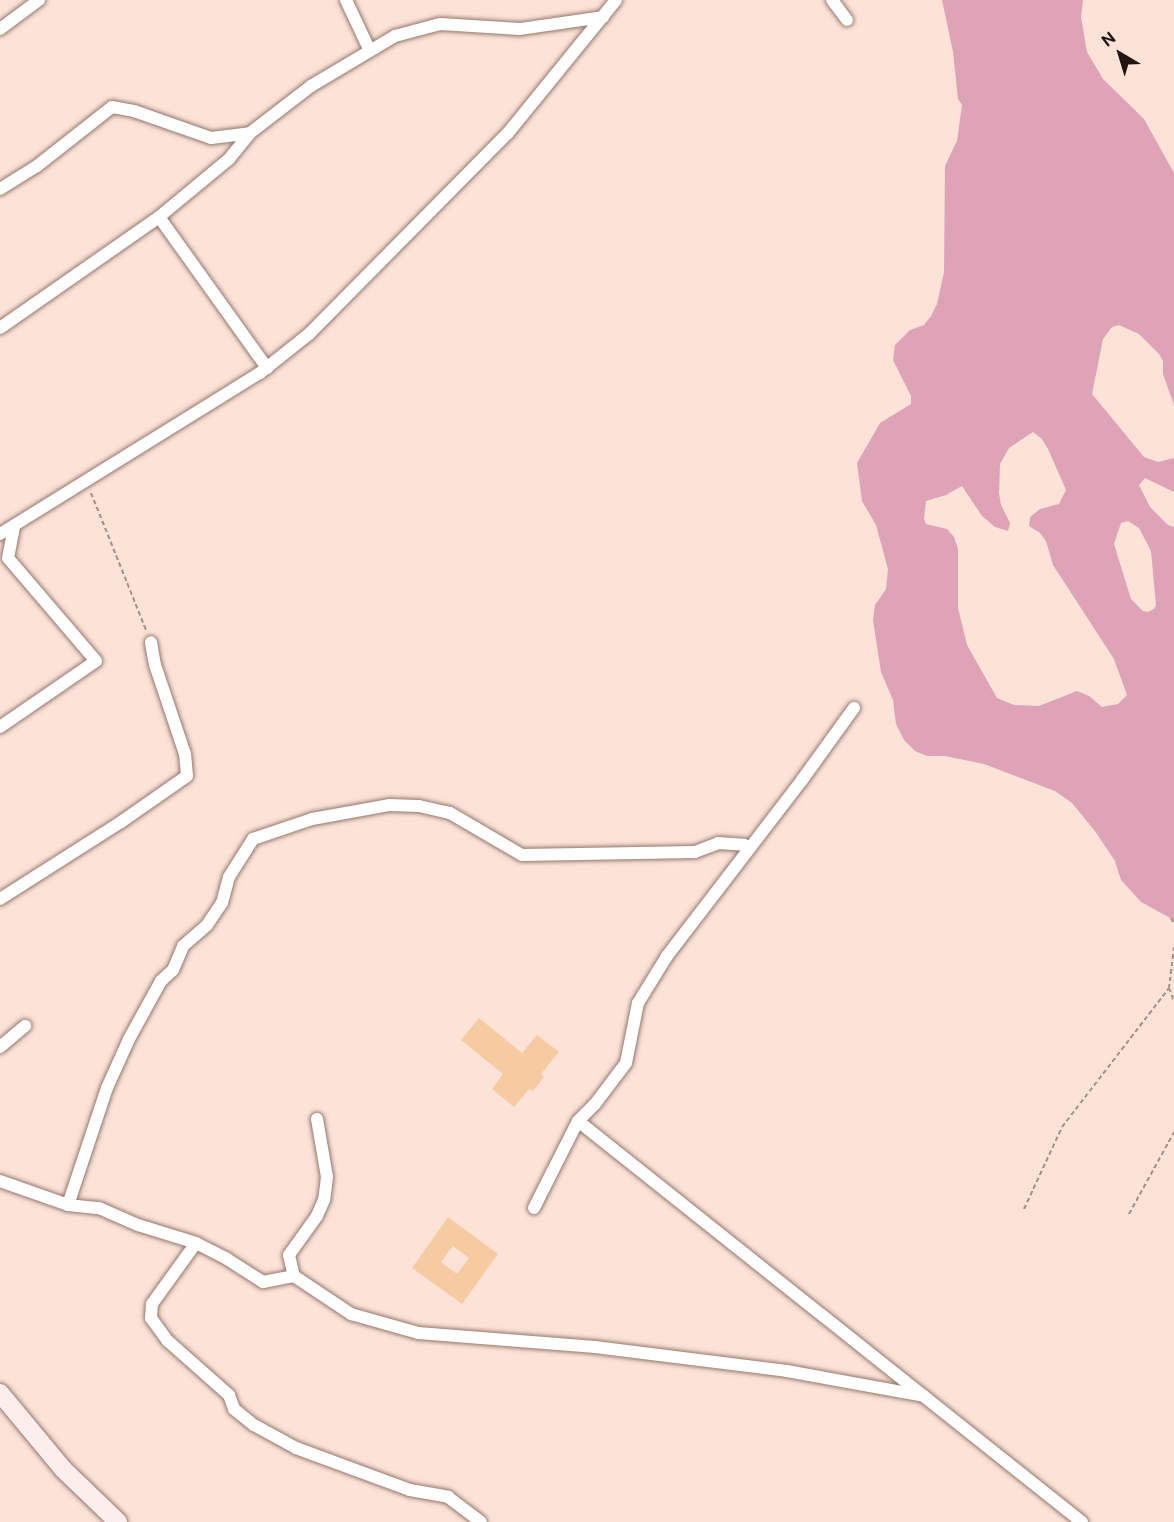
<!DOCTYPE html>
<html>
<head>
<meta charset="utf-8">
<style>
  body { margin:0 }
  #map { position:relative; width:1174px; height:1522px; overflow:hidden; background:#fce2d7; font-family:"Public Sans",sans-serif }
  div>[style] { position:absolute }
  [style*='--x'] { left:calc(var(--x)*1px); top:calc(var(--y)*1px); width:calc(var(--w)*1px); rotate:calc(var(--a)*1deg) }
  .water>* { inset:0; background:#dea3b6 }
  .building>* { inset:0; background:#f6cba1 }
  .path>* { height:2px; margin-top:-1px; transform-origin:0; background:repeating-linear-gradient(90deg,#a38f87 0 4.5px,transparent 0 7.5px) }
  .roads { filter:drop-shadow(0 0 2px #95786d) drop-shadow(0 0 2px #95786d) }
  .minor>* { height:12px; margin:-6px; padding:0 6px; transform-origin:6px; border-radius:6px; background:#fff }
  .secondary>* { height:18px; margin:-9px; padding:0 9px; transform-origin:9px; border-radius:9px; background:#fbeeed }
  span { translate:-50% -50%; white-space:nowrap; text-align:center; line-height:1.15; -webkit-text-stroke:4.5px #fce2d7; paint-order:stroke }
  .north { position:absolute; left:1090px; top:24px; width:60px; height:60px; -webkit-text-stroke:4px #fce2d7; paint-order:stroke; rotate:322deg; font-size:16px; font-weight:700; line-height:24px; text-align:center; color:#201510 }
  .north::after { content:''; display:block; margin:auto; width:21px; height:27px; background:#201510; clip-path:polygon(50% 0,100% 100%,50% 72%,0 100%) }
</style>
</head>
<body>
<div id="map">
  <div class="water">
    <div style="clip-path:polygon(evenodd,942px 0,1083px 0,1081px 17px,1087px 52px,1103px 79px,1144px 119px,1174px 173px,1174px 405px,1163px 374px,1163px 361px,1159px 354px,1139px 334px,1119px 325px,1112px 327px,1103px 339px,1092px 394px,1144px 457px,1158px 462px,1174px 458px,1174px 492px,1145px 478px,1139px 485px,1150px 507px,1168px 525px,1174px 527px,1174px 920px,1141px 902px,1121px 880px,1115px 861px,1095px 831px,1072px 803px,1055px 791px,984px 764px,945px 756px,927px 756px,915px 751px,904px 740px,896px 724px,893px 700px,881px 672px,873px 620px,875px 605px,886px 589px,888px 569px,876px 525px,862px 501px,857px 463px,880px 423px,911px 404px,911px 396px,893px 360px,895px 345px,910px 330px,924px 325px,931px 316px,937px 304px,944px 272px,945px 166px,957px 141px,962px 105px,958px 99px,953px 52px,942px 0,1033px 432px,1042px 439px,1048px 449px,1066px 490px,1059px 504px,1040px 509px,1030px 517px,1029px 526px,1040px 533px,1046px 541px,1053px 565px,1114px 659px,1127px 695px,1118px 704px,1102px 707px,1089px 696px,1077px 691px,1039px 706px,1014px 705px,997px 698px,967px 645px,958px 608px,958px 549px,954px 537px,947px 529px,926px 524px,924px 519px,926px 501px,946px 495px,962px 486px,982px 516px,995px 527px,1008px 531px,1010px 523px,1001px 505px,999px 493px,1000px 464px,1009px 448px,1033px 432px,942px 0,1128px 521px,1139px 528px,1151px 551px,1156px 605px,1154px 609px,1148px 612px,1143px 611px,1131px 599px,1114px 544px,1121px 523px,1128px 521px)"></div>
  </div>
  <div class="building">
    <div style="clip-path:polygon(479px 1018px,522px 1053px,537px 1035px,559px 1052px,541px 1074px,544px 1077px,533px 1091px,529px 1089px,514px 1107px,492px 1089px,503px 1074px,461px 1040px)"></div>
    <div style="clip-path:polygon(evenodd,448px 1217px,498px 1254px,462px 1304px,412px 1268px,448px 1217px,453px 1246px,469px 1258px,457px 1274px,441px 1262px,453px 1246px)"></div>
  </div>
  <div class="path">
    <div style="--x:91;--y:493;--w:148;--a:68.1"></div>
    <div style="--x:1171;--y:918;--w:7;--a:63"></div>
    <div style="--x:1174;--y:947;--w:41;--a:97"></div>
    <div style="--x:1169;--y:988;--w:14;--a:69"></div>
    <div style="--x:1024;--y:1209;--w:90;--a:-65.1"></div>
    <div style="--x:1062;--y:1127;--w:175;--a:-52.4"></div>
    <div style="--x:1129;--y:1214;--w:94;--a:-61.2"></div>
  </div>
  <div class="roads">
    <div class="minor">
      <div style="--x:346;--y:0;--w:56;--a:64.8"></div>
      <div style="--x:832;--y:0;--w:25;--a:53"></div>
      <div style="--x:0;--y:29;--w:49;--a:-36.6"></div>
      <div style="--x:0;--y:189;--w:44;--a:-31.9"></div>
      <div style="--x:37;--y:166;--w:95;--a:-38.2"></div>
      <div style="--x:112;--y:107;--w:22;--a:10"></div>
      <div style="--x:134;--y:111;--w:82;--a:19.3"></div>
      <div style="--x:211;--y:138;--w:39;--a:-7"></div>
      <div style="--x:159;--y:217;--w:186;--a:54.4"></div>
      <div style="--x:0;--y:328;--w:194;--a:-34.9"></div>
      <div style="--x:159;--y:217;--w:91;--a:-39.6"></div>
      <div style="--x:229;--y:159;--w:33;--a:-51"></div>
      <div style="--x:250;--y:133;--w:77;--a:-37.6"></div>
      <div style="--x:311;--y:86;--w:98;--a:-30.8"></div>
      <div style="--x:395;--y:36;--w:47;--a:-14.9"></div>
      <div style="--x:440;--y:24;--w:80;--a:3.6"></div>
      <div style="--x:520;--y:29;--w:84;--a:-8.2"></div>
      <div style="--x:0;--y:534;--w:306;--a:-31.8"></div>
      <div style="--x:260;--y:373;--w:63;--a:-38.5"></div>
      <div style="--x:309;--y:334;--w:283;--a:-45.3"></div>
      <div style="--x:508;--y:133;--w:171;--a:-50.9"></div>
      <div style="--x:0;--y:727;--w:116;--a:-34.5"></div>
      <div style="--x:96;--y:661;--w:135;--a:-130.5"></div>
      <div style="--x:8;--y:558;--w:33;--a:-79"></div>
      <div style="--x:0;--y:899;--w:143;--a:-32.5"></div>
      <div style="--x:121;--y:822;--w:80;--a:-34.9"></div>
      <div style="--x:187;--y:776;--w:22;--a:-95"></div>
      <div style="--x:185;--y:754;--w:94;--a:-108.6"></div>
      <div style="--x:155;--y:665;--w:23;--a:-100"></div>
      <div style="--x:0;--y:1047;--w:33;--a:-40"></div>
      <div style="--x:317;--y:1119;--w:59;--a:80.2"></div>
      <div style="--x:327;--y:1177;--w:23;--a:97"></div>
      <div style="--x:324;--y:1200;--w:17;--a:114"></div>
      <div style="--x:317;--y:1216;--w:48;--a:125.7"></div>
      <div style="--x:289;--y:1255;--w:22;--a:77"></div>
      <div style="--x:294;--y:1276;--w:69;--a:33.7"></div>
      <div style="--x:351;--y:1314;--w:70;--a:15.8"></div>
      <div style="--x:418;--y:1333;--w:178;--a:4.5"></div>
      <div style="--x:595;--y:1347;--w:193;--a:7.1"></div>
      <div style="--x:787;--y:1371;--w:139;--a:10.3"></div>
      <div style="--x:578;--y:1121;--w:644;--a:38.51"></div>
      <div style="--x:0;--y:1181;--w:72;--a:19.4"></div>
      <div style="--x:68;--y:1205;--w:123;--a:-71.6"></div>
      <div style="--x:107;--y:1088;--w:54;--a:-65.8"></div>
      <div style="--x:129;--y:1039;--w:66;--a:-61.1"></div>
      <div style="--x:161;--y:981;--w:16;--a:-43"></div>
      <div style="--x:173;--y:970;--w:26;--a:-67"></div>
      <div style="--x:183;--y:946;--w:32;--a:-41"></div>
      <div style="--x:207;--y:925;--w:27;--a:-56"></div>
      <div style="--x:222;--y:903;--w:27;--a:-75"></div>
      <div style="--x:229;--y:877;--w:45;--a:-57.7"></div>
      <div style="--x:253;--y:839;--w:62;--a:-18.7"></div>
      <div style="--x:312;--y:819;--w:78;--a:-10.3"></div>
      <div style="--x:389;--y:805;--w:30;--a:2"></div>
      <div style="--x:419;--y:806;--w:32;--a:13"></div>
      <div style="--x:450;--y:813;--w:83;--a:30.3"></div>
      <div style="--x:522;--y:855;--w:173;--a:-1"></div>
      <div style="--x:695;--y:852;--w:25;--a:-21"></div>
      <div style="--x:718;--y:843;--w:26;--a:4"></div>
      <div style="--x:744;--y:845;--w:5;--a:37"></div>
      <div style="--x:68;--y:1205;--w:31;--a:6"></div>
      <div style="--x:99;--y:1208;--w:43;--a:23.6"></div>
      <div style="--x:138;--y:1225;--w:61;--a:17.2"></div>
      <div style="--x:196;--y:1243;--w:35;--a:27"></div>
      <div style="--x:227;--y:1259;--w:43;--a:32.6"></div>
      <div style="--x:263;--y:1282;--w:32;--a:-11"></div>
      <div style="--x:534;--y:1208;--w:97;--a:-63.2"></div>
      <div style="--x:578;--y:1121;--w:24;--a:-45"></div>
      <div style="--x:595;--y:1104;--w:51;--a:-52.9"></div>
      <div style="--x:626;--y:1063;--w:61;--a:-78.7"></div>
      <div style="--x:638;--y:1003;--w:55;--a:-58.3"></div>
      <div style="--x:667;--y:956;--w:222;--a:-52.5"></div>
      <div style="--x:802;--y:780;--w:89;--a:-54.2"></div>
      <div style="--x:196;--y:1243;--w:75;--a:125.8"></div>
      <div style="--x:152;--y:1304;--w:14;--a:94"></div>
      <div style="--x:151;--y:1318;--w:29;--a:54"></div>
      <div style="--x:168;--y:1341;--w:81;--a:41.5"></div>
      <div style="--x:229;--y:1395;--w:15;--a:70"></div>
      <div style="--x:234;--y:1409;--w:26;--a:39"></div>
      <div style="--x:254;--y:1425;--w:48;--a:28.7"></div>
      <div style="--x:296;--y:1448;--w:121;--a:20.2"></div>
      <div style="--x:410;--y:1490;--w:39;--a:10"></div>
      <div style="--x:448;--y:1497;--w:41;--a:37.1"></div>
    </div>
    <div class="secondary">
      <div style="--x:0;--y:1393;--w:100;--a:50.3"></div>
      <div style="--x:64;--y:1470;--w:75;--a:43.9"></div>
    </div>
  </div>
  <div class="north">N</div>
</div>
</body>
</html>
